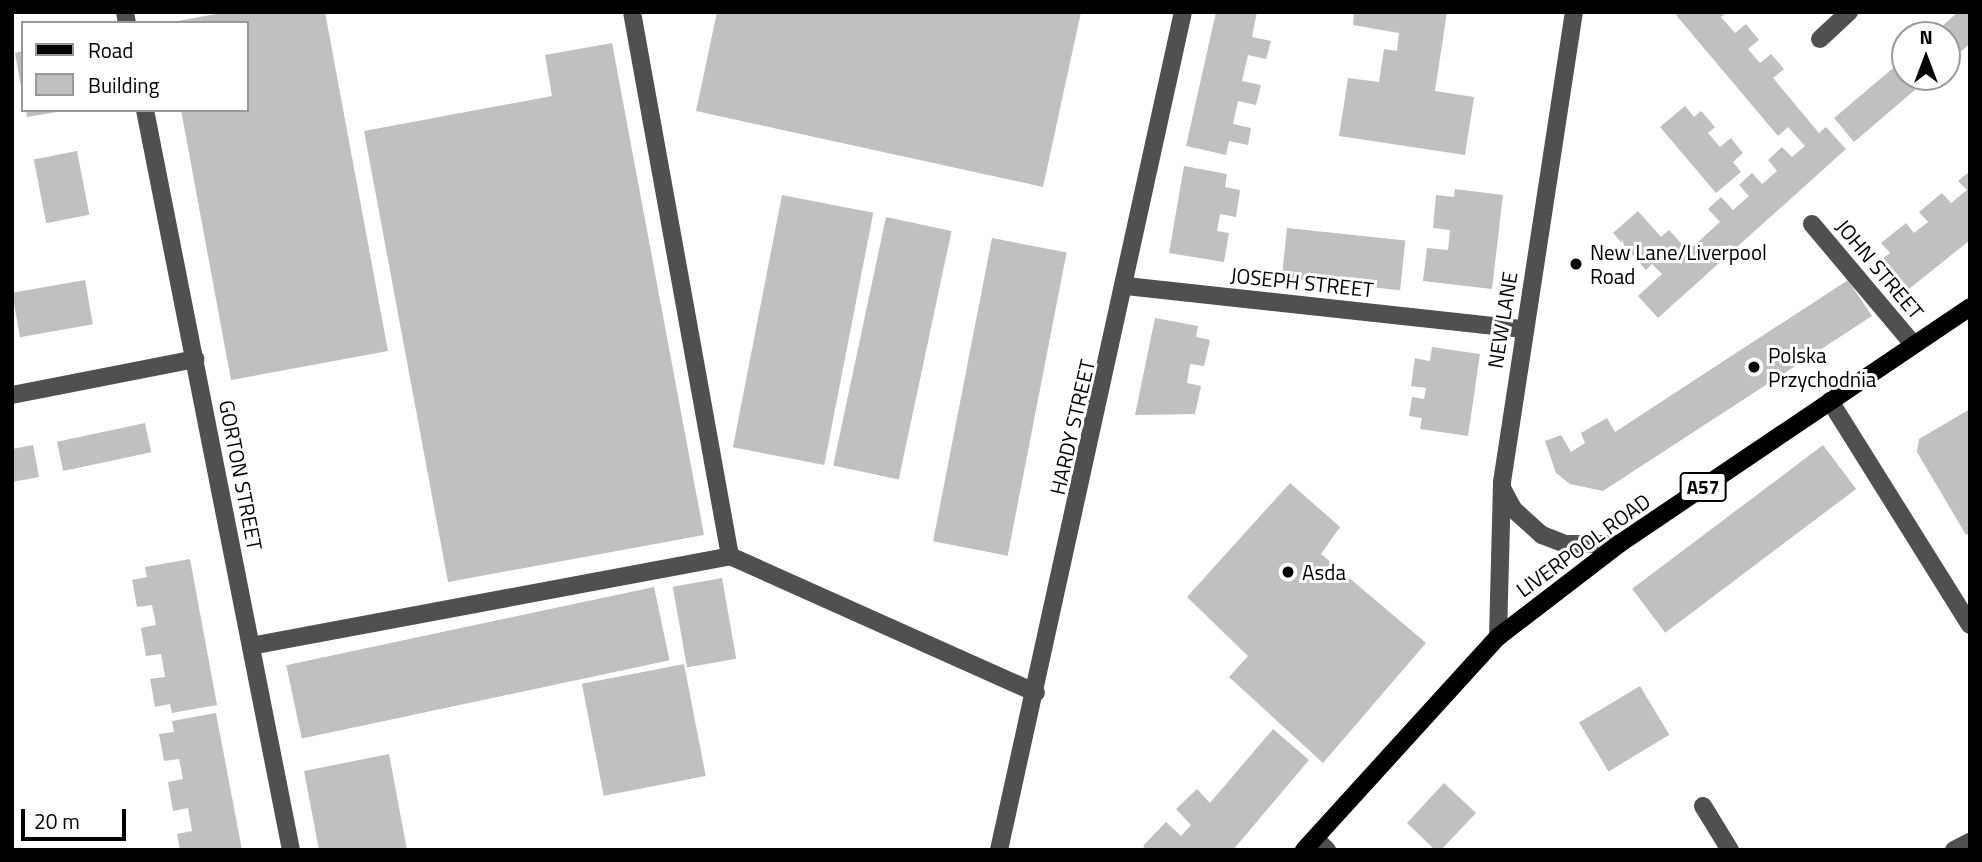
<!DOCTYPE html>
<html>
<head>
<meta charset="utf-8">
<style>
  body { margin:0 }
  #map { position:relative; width:1982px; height:862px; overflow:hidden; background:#fff; font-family:"Titillium Web",sans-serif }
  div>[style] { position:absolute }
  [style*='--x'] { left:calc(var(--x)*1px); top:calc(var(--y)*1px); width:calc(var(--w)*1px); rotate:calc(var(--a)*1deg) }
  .building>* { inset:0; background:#c0c0c0; transform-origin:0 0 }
  .minor>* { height:18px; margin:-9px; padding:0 9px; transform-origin:9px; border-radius:9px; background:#505050 }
  .major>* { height:18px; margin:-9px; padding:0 9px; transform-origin:9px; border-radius:9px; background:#000 }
  .dots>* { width:19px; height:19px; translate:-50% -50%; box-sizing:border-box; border:4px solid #fff; border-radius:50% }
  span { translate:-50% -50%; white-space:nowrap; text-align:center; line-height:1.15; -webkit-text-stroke:6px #fff; paint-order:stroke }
  .shield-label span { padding:2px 5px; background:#fff; border:2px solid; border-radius:5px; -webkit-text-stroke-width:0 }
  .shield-label { font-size:19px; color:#000; font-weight:700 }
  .poi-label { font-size:21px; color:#000 }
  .left { translate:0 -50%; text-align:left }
  .street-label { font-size:21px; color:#000 }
  .frame { position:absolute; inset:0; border:14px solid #000; pointer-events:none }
  .legend { position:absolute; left:21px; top:21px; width:228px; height:91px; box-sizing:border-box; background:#fff; border:2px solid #999; margin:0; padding:9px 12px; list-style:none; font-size:21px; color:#000 }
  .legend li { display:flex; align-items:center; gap:14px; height:35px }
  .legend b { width:35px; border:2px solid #999 }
  .north { position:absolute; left:1891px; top:21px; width:70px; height:70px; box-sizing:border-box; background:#fff; border:2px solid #999; border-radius:50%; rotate:0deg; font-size:19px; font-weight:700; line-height:28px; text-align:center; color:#000 }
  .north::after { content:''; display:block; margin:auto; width:24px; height:32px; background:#000; clip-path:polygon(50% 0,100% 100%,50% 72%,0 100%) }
  .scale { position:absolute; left:21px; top:809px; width:105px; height:32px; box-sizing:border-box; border:4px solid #000; border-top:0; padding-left:9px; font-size:21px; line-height:24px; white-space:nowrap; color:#000; -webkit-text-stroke:5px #fff; paint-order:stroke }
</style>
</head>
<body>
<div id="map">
  <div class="building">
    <div style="clip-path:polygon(227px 12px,325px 12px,388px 351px,231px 380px,181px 110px,247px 110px,247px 23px,178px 21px)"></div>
    <div style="clip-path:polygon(717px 12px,1081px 12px,1043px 187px,696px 111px)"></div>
    <div style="clip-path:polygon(1216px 12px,1257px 12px,1252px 37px,1271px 41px,1266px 59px,1248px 55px,1242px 81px,1261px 85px,1256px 105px,1238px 101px,1233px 124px,1251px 128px,1248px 145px,1229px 141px,1226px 155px,1186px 146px)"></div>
    <div style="clip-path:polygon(1354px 12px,1447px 12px,1435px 91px,1474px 97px,1465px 155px,1339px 136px,1348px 78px,1379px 82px,1384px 49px,1397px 51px,1399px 33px,1353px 25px)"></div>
    <div style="clip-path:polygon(1680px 12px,1727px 12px,1721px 17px,1735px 33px,1746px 24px,1759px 40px,1748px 49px,1760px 63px,1771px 54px,1784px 69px,1773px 78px,1819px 133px,1826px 127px,1846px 149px,1658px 318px,1638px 296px,1662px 274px,1652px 264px,1646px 270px,1613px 233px,1638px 211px,1661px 237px,1669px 230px,1688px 251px,1720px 222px,1708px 209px,1721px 197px,1733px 210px,1749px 196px,1739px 185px,1752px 173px,1762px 184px,1777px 171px,1768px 160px,1782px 147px,1792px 157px,1805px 146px,1788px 127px,1778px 136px,1676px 15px)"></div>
    <div style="clip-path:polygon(1958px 12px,1970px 12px,1970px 44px,1947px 63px,1947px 35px,1932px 35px)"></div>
    <div style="clip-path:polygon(612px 43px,704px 535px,448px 582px,364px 131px,552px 96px,545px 55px)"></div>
    <div style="clip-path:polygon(23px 51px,23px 87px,21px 87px,15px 53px)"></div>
    <div style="clip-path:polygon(1905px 58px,1905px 77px,1930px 77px,1854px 142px,1834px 118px)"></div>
    <div style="clip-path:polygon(1685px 106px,1694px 117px,1701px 111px,1715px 127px,1708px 133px,1720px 147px,1731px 138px,1743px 153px,1733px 162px,1741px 172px,1716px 193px,1660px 127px)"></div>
    <div style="clip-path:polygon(26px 110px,57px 110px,57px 112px,27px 117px)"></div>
    <div style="left:77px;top:151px;width:65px;height:44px;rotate:79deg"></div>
    <div style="clip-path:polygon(1184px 166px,1227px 174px,1225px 187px,1240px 190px,1236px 217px,1220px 214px,1217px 231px,1229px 233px,1224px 262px,1169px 253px)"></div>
    <div style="clip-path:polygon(1970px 171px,1970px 240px,1909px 289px,1883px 258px,1890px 253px,1881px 243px,1906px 223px,1914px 233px,1928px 222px,1919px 212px,1942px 193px,1951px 203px,1967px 190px,1958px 181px)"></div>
    <div style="clip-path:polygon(1455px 189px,1503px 195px,1492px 289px,1423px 281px,1427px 248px,1448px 250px,1450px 230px,1433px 228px,1436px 195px,1454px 197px)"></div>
    <div style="left:782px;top:195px;width:93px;height:257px;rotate:11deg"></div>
    <div style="left:886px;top:217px;width:67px;height:254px;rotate:12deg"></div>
    <div style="left:1287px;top:228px;width:119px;height:50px;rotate:6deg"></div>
    <div style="left:992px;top:238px;width:76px;height:309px;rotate:11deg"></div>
    <div style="left:85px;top:280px;width:45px;height:74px;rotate:80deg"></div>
    <div style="clip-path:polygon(1848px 280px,1872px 316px,1603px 491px,1570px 484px,1556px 473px,1545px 441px,1561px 435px,1571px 452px,1585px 443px,1581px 433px,1607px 418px,1615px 432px)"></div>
    <div style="clip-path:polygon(1155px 318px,1198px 326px,1196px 337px,1210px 340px,1204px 366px,1190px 364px,1187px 383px,1201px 386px,1195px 414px,1135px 415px)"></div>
    <div style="clip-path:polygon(1432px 347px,1480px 354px,1468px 436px,1420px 429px,1422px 418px,1409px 416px,1412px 397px,1424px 399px,1426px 388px,1411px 386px,1415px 358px,1430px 361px)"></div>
    <div style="clip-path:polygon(1970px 409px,1970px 533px,1966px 535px,1917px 452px,1919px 439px)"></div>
    <div style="left:145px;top:423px;width:30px;height:90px;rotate:78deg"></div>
    <div style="clip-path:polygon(33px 445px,39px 477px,12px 482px,12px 449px)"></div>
    <div style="left:1823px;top:445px;width:55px;height:239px;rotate:53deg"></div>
    <div style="clip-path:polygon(1290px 483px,1340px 527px,1321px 554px,1426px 643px,1323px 763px,1229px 677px,1248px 656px,1187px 597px)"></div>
    <div style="clip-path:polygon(190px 559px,217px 705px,172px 713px,170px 704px,155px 707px,150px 679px,165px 677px,161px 654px,146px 656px,141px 628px,156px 625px,152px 605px,137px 607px,132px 580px,147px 577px,145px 567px)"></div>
    <div style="left:722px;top:578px;width:82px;height:50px;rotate:80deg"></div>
    <div style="left:654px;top:587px;width:75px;height:376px;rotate:78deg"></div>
    <div style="left:684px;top:664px;width:114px;height:104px;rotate:79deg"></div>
    <div style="left:1640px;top:686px;width:57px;height:71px;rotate:59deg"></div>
    <div style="clip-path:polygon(216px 713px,242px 850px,180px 850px,177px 834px,192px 831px,188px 808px,173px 811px,168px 782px,183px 779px,179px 759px,164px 761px,159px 734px,174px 732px,172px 721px)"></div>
    <div style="clip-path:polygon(1273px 729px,1309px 760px,1233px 850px,1147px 850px,1143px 846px,1166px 822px,1181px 836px,1191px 825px,1176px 809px,1197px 789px,1210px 803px)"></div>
    <div style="clip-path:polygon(389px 754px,407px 850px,319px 850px,304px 771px)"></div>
    <div style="clip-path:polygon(1444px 783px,1476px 813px,1441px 850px,1435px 850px,1407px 823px)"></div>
  </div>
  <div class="minor">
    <div style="--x:125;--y:12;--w:11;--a:80"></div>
    <div style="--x:632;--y:12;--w:553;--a:79.79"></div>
    <div style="--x:1820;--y:39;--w:40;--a:-43"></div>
    <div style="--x:145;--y:110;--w:754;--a:78.84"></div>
    <div style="--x:1812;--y:224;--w:157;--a:49.9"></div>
    <div style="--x:1126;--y:286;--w:399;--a:6.2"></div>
    <div style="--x:12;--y:395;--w:187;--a:-11.1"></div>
    <div style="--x:1830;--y:401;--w:264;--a:58"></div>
    <div style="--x:1502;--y:488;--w:24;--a:62"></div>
    <div style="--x:1513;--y:509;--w:39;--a:42"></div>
    <div style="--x:1542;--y:535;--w:26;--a:21"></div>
    <div style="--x:1566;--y:544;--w:53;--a:0"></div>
    <div style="--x:1498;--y:637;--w:155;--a:-88.5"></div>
    <div style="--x:1502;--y:482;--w:475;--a:-81.3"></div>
    <div style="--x:251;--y:646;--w:487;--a:-10.6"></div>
    <div style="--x:730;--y:556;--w:335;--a:24.1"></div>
    <div style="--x:1703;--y:806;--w:52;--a:58.5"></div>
    <div style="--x:1315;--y:838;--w:17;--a:45"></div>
    <div style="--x:999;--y:850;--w:858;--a:-77.62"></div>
    <div style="--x:1954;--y:850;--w:18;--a:-27"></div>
  </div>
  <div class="major">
    <div style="--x:1304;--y:850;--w:288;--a:-47.7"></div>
    <div style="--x:1498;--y:637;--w:153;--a:-37.5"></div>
    <div style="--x:1619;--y:544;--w:424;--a:-34"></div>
  </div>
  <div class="dots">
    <div style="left:1576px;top:264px;background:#000"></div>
    <div style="left:1754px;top:367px;background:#000"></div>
    <div style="left:1288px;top:572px;background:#000"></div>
  </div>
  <div class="shield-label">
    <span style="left:1703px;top:487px">A57</span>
  </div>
  <div class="poi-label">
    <span class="left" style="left:1590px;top:264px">New Lane/Liverpool<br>Road</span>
    <span class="left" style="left:1768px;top:367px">Polska<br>Przychodnia</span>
    <span class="left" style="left:1302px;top:572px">Asda</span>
  </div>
  <div class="street-label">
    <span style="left:1880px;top:269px;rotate:50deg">JOHN STREET</span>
    <span style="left:1302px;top:282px;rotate:6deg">JOSEPH STREET</span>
    <span style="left:1502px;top:320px;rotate:-81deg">NEW LANE</span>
    <span style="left:1072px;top:427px;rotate:-77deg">HARDY STREET</span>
    <span style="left:241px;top:475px;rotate:79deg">GORTON STREET</span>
    <span style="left:1583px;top:545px;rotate:-36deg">LIVERPOOL ROAD</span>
  </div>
  <div class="frame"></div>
  <ul class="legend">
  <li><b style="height:9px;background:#000"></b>Road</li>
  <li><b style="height:19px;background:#c0c0c0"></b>Building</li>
  </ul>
  <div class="north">N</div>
  <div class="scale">20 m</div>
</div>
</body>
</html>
